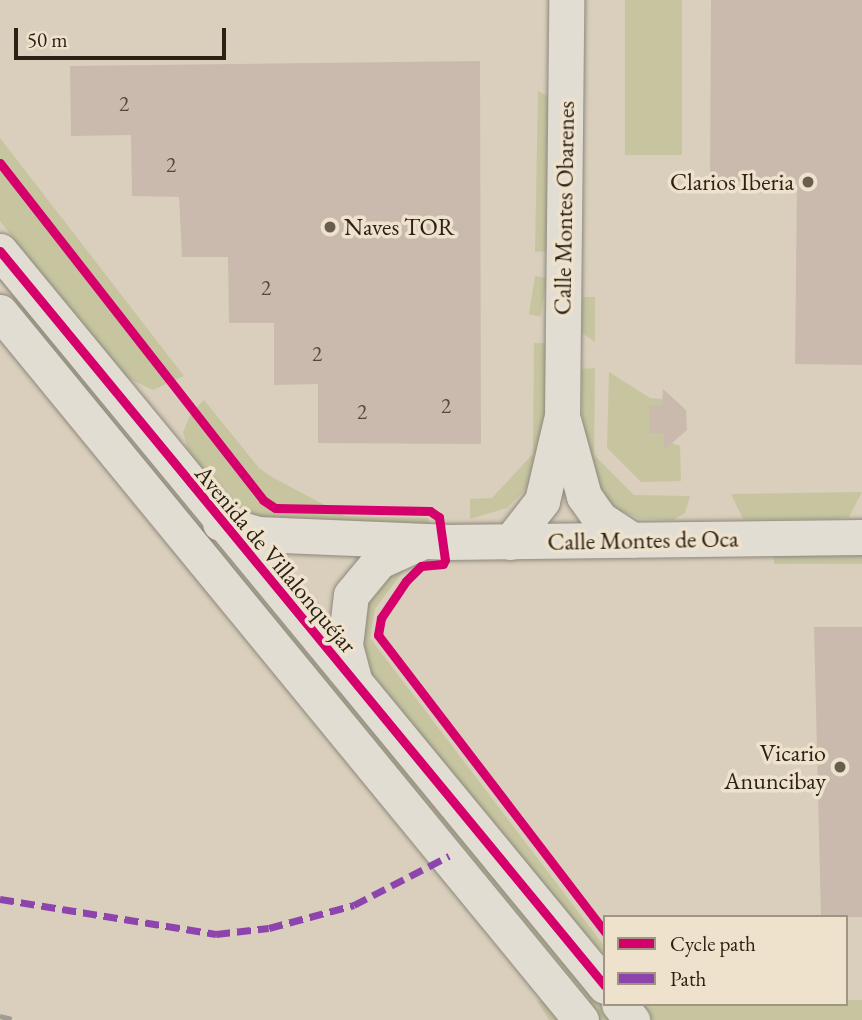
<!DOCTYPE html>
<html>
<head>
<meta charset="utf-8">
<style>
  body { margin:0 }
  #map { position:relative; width:862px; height:1020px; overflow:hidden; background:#d9cfbc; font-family:"EB Garamond",serif }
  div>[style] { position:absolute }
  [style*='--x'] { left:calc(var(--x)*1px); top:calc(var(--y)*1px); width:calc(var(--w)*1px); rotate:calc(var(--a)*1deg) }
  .green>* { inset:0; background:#c6c5a0; transform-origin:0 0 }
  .building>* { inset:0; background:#cabaae }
  .roads { filter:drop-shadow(0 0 2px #8e877b) drop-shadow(0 0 2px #8e877b) }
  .minor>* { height:35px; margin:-17.5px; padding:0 17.5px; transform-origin:17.5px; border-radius:17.5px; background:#e2ddd3 }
  .rail>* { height:5px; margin-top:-2.5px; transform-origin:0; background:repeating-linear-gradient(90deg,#a19c93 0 12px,transparent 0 24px) }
  .quiet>* { height:7px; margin-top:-3.5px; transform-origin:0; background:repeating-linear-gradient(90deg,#8e44ad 0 14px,transparent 0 21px) }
  .cycleway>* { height:9px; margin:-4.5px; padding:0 4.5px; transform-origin:4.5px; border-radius:4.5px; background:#d6006c }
  .dots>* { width:19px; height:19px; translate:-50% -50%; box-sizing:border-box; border:4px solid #eee2cc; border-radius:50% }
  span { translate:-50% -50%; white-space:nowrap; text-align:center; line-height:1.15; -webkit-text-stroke:7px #eee2cc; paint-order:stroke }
  .number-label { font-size:21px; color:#54493d }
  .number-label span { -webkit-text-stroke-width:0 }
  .poi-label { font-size:24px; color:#2b2115 }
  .right { translate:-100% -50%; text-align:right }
  .left { translate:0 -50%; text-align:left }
  .street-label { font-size:24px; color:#2b2115 }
  .legend { position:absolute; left:603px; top:915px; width:245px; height:91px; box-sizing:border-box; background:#eee2cc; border:2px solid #a09583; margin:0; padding:9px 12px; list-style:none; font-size:21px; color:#2b2115 }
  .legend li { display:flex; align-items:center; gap:14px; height:35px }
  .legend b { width:35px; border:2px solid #a09583 }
  .scale { position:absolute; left:14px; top:28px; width:212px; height:32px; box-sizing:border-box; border:4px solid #2b2115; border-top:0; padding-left:9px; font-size:21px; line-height:24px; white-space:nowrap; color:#2b2115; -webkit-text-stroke:5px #eee2cc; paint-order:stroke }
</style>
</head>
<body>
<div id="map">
  <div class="green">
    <div style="left:625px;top:0;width:57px;height:155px"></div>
    <div style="clip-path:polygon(538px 91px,549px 97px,548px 251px,535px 252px)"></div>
    <div style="clip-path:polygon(0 138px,184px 376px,153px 390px,119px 374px,0 221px)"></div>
    <div style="clip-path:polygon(0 274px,131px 442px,597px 1001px,846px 1004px,846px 1000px,862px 1000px,862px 1020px,549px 1020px,537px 1001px,591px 1001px,78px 381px,0 281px)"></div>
    <div style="left:535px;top:276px;width:12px;height:39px;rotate:9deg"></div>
    <div style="clip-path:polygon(582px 297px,595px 297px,595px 342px,582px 333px)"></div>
    <div style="clip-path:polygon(534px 343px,547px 343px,546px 428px,531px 484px,507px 508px,470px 519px,470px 499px,492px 498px,533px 454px)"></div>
    <div style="clip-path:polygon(595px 368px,594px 455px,634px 495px,690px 496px,685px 513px,673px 520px,641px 519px,618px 510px,600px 493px,582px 429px,582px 369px)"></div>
    <div style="clip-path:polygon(609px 372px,650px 398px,662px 399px,662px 406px,649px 406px,649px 432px,663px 433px,664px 440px,680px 446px,681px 481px,641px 482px,607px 448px)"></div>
    <div style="clip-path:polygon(204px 400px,259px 468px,272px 477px,345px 516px,428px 518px,430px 524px,259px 518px,232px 510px,192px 463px,183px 432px,191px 413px)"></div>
    <div style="clip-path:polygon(862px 492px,849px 517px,830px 519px,743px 519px,731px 494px)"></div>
    <div style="left:862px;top:551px;width:13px;height:88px;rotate:90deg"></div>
    <div style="clip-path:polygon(410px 562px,375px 609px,370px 638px,605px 947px,605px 957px,368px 673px,354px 630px,367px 590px)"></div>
  </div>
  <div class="building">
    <div style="clip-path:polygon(711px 0,862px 0,862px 365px,795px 364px,797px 184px,710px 181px)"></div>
    <div style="clip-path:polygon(480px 61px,481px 444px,318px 443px,318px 384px,274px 385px,274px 323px,229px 323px,228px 257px,182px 257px,179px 197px,132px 196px,131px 135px,71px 136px,70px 66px)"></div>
    <div style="clip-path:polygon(663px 389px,686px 410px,687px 430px,664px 450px,663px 433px,649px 433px,649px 405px,662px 406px)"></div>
    <div style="clip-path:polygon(814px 627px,862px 627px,862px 917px,821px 917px)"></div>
  </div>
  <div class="roads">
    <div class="minor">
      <div style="--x:0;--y:251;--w:952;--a:50.54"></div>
      <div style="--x:0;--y:312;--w:916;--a:50.63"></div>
      <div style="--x:564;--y:423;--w:76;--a:74.7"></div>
      <div style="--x:584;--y:496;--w:28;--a:55"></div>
      <div style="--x:600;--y:519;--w:38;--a:33"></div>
      <div style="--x:220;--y:523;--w:40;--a:16"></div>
      <div style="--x:258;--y:534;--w:187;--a:2.4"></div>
      <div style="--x:445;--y:542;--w:417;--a:-0.7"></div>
      <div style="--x:510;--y:542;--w:52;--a:-52"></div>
      <div style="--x:542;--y:501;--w:87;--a:-76.8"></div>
      <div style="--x:562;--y:416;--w:416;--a:-89.4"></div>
      <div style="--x:354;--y:679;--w:35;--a:-105"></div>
      <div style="--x:345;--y:645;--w:50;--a:-83.2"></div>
      <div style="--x:351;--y:595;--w:44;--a:-50.5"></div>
      <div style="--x:379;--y:561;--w:44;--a:-24.2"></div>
      <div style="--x:619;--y:1004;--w:21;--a:51"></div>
    </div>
  </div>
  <div class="rail">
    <div style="--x:0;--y:1016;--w:16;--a:14"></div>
  </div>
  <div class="quiet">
    <div style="--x:0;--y:899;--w:219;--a:9.2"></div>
    <div style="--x:216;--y:934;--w:53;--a:-6.5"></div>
    <div style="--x:269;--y:928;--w:88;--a:-15.1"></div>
    <div style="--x:354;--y:905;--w:107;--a:-27.3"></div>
  </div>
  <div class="cycleway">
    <div style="--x:0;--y:163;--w:427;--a:52"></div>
    <div style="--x:263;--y:500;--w:14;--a:34"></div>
    <div style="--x:275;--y:508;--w:155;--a:1.1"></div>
    <div style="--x:430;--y:511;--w:11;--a:34"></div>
    <div style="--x:439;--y:517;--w:43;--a:82.1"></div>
    <div style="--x:445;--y:560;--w:4;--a:117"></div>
    <div style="--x:443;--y:564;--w:22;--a:175"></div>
    <div style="--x:421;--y:566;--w:21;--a:135"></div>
    <div style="--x:406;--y:581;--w:45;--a:124"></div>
    <div style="--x:381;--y:618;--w:17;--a:100"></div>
    <div style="--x:378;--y:635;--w:374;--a:52.6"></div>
    <div style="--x:0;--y:251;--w:952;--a:50.54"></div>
  </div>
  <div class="dots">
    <div style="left:808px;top:182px;background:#685e4f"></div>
    <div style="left:330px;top:227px;background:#685e4f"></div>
    <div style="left:840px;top:767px;background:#685e4f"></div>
  </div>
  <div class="number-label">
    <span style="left:124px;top:104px">2</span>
    <span style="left:171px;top:165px">2</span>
    <span style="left:266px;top:288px">2</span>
    <span style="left:317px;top:354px">2</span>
    <span style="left:446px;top:406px">2</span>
    <span style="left:362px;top:412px">2</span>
  </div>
  <div class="poi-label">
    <span class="right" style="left:794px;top:182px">Clarios Iberia</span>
    <span class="left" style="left:344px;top:227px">Naves TOR</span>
    <span class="right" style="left:826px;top:767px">Vicario<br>Anuncibay</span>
  </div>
  <div class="street-label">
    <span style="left:564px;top:208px;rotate:-89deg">Calle Montes Obarenes</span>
    <span style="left:643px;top:540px;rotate:-1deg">Calle Montes de Oca</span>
    <span style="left:276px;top:559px;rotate:50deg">Avenida de Villalonquéjar</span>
  </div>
  <ul class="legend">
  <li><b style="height:9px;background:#d6006c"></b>Cycle path</li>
  <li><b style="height:9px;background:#8e44ad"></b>Path</li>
  </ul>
  <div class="scale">50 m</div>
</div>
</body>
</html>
